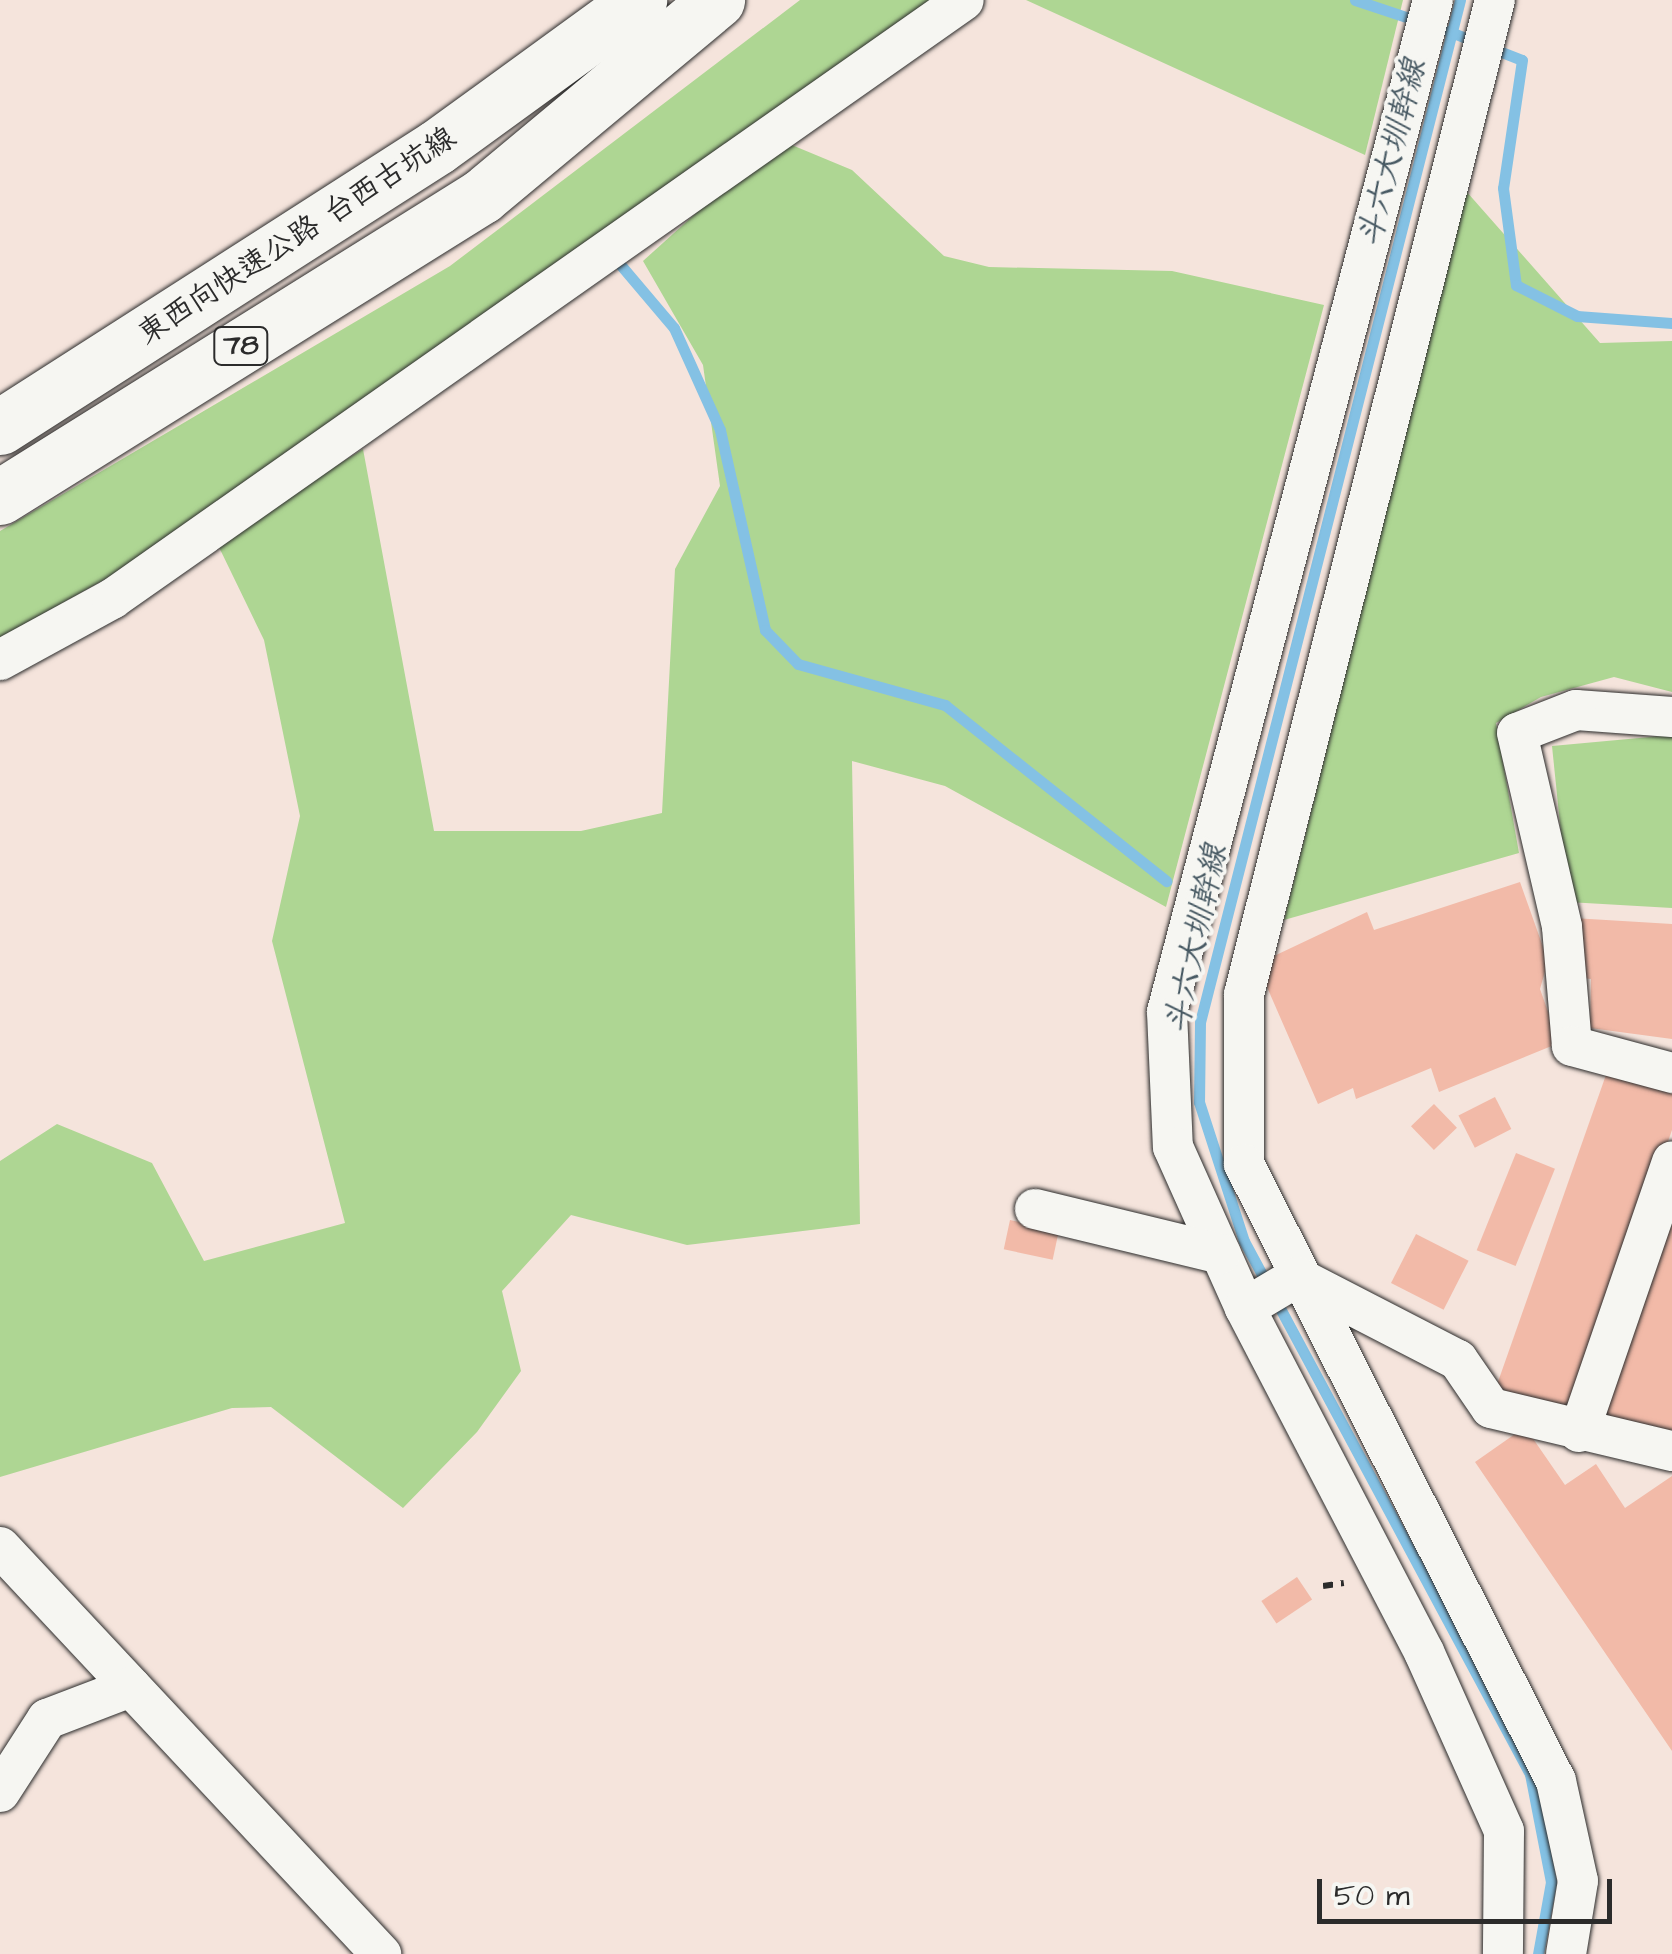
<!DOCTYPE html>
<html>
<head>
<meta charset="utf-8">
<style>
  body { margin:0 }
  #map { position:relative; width:1672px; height:1954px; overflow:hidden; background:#f5e4dc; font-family:"Architects Daughter","LXGW WenKai TC",sans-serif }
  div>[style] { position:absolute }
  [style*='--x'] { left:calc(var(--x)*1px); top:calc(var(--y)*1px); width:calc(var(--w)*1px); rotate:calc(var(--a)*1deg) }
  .green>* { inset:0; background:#aed693 }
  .stream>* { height:11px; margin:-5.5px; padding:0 5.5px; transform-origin:5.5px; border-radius:5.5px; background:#84c1e4 }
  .building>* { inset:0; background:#f2baa8; transform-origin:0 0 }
  .path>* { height:6px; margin-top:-3px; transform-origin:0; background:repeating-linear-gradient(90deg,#2b2b2b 0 10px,transparent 0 18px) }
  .roads { filter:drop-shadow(0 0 2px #2b2b2b) drop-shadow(0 0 2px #2b2b2b) }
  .minor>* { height:40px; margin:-20px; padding:0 20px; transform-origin:20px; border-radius:20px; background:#f6f6f2 }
  .highway>* { height:55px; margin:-27.5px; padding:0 27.5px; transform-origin:27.5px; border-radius:27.5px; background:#f6f6f2 }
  span { translate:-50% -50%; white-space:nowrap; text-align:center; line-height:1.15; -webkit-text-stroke:8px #f6f6f2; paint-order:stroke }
  .shield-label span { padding:2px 8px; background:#f6f6f2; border:2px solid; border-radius:8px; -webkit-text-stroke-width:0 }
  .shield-label { font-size:28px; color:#2b2b2b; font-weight:700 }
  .street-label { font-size:30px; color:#2b2b2b }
  .water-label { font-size:32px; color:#465862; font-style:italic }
  .scale { position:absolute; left:1317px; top:1879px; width:295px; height:45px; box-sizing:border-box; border:5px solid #2b2b2b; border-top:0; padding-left:12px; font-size:30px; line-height:35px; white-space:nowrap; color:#2b2b2b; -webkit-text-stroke:8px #f6f6f2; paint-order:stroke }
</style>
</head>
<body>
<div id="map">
  <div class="green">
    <div style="clip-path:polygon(800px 0,942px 0,118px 572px,0 638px,0 531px,450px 266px)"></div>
    <div style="clip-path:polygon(1026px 0,1403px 0,1365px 155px)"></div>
    <div style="clip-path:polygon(787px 143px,852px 170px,944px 256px,989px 267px,1172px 271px,1324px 305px,1166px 907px,945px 786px,852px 761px,860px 1224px,687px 1245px,571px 1215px,502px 1291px,521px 1371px,477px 1432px,403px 1508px,271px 1407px,232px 1408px,0 1477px,0 1161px,57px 1124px,152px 1163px,204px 1261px,345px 1223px,272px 941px,300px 816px,264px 640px,216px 541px,363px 449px,434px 831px,581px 831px,662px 813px,675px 569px,720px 486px,703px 365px,643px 261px,735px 178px)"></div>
    <div style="clip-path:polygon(1466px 191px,1600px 343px,1672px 341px,1672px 692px,1614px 677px,1541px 697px,1496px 723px,1519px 853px,1284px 920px)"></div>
    <div style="clip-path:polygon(1672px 735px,1672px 908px,1568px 902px,1552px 746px)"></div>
  </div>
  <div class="stream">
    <div style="--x:1355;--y:0;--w:70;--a:18.4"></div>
    <div style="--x:1460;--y:0;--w:1055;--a:104.27"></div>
    <div style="--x:1200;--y:1022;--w:80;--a:90.7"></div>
    <div style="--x:1199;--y:1102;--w:146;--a:72.1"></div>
    <div style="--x:1244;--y:1241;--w:605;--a:61.78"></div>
    <div style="--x:1530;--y:1774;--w:110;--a:79"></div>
    <div style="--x:1551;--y:1882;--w:73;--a:100.2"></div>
    <div style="--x:1448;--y:31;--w:79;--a:21.4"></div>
    <div style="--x:1522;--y:60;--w:129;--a:98.4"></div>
    <div style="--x:1503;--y:188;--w:98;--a:82.4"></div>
    <div style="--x:1516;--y:285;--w:68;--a:26.9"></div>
    <div style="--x:1577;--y:316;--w:95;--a:4.2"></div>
    <div style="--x:613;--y:256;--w:94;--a:49.7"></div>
    <div style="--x:674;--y:328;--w:112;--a:65.7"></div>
    <div style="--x:720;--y:430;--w:205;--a:77.3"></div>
    <div style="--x:765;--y:630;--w:47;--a:45.9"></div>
    <div style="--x:798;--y:664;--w:153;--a:15.6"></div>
    <div style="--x:945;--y:705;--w:283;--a:38.5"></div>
  </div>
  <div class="building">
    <div style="clip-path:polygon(1520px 882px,1548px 961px,1540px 989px,1559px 1043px,1439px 1092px,1431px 1068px,1356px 1099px,1353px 1088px,1318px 1104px,1263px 978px,1274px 956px,1367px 912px,1374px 930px)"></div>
    <div style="clip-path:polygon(1573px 918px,1672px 924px,1672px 1039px,1590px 1028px,1591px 979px,1574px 977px)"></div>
    <div style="clip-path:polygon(1607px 1072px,1672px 1091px,1672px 1130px,1569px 1423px,1493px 1396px)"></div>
    <div style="left:1495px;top:1097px;width:36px;height:41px;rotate:63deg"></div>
    <div style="left:1434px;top:1104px;width:33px;height:32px;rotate:46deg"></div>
    <div style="left:1516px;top:1153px;width:42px;height:105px;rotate:22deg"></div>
    <div style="clip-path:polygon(1672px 1192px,1672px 1429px,1666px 1445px,1590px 1418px)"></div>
    <div style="left:1010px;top:1220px;width:50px;height:30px;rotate:12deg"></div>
    <div style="left:1416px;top:1234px;width:59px;height:55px;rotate:27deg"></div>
    <div style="clip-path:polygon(1525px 1427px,1565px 1485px,1596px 1464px,1625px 1508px,1672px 1476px,1672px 1751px,1475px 1462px)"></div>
    <div style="left:1297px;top:1577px;width:27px;height:43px;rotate:56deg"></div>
  </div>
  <div class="path">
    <div style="--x:1323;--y:1586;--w:21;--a:-8"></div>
  </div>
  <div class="roads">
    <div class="minor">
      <div style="--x:1433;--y:0;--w:1046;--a:104.73"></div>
      <div style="--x:1167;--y:1012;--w:135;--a:87.5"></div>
      <div style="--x:1173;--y:1147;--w:176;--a:65.9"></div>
      <div style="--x:1245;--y:1308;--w:388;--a:62.5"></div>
      <div style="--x:1424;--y:1652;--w:196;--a:65.9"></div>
      <div style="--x:1504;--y:1831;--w:123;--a:90.5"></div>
      <div style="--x:1495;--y:0;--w:1025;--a:104.17"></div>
      <div style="--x:1244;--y:994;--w:170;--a:90"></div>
      <div style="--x:1244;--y:1164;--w:691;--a:63.18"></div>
      <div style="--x:1556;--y:1781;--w:102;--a:77.6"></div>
      <div style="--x:1578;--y:1881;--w:74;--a:99.3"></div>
      <div style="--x:0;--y:660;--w:128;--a:-28.6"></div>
      <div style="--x:112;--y:599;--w:1041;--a:-35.11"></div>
      <div style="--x:1672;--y:717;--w:96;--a:-175.8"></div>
      <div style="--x:1576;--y:710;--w:63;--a:158.7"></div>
      <div style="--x:1517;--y:733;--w:199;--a:76.9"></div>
      <div style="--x:1562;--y:927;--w:119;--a:85.2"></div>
      <div style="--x:1572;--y:1046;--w:104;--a:15.1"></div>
      <div style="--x:1035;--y:1209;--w:191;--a:13.6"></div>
      <div style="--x:1245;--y:1308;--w:61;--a:-30.8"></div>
      <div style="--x:1297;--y:1277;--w:181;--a:27.3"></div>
      <div style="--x:1458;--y:1360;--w:58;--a:55.5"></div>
      <div style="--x:1491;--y:1408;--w:186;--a:13.4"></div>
      <div style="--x:1579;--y:1432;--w:286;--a:-71"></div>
      <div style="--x:0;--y:1547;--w:558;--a:46.89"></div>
      <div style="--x:0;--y:1792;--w:87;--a:-57.2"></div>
      <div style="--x:47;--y:1719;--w:90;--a:-20.9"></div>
    </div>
    <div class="highway">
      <div style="--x:0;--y:427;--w:519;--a:-32.65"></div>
      <div style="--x:437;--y:147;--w:250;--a:-36"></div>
      <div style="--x:0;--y:497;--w:568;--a:-31.98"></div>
      <div style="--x:482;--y:196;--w:306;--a:-39.8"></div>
    </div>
  </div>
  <div class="shield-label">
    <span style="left:241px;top:346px">78</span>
  </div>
  <div class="street-label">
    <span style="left:297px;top:236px;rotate:-33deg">東西向快速公路 台西古坑線</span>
  </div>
  <div class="water-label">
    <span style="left:1393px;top:153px;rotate:-76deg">斗六大圳幹線</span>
    <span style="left:1197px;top:939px;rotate:-78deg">斗六大圳幹線</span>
  </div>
  <div class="scale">50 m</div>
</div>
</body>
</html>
